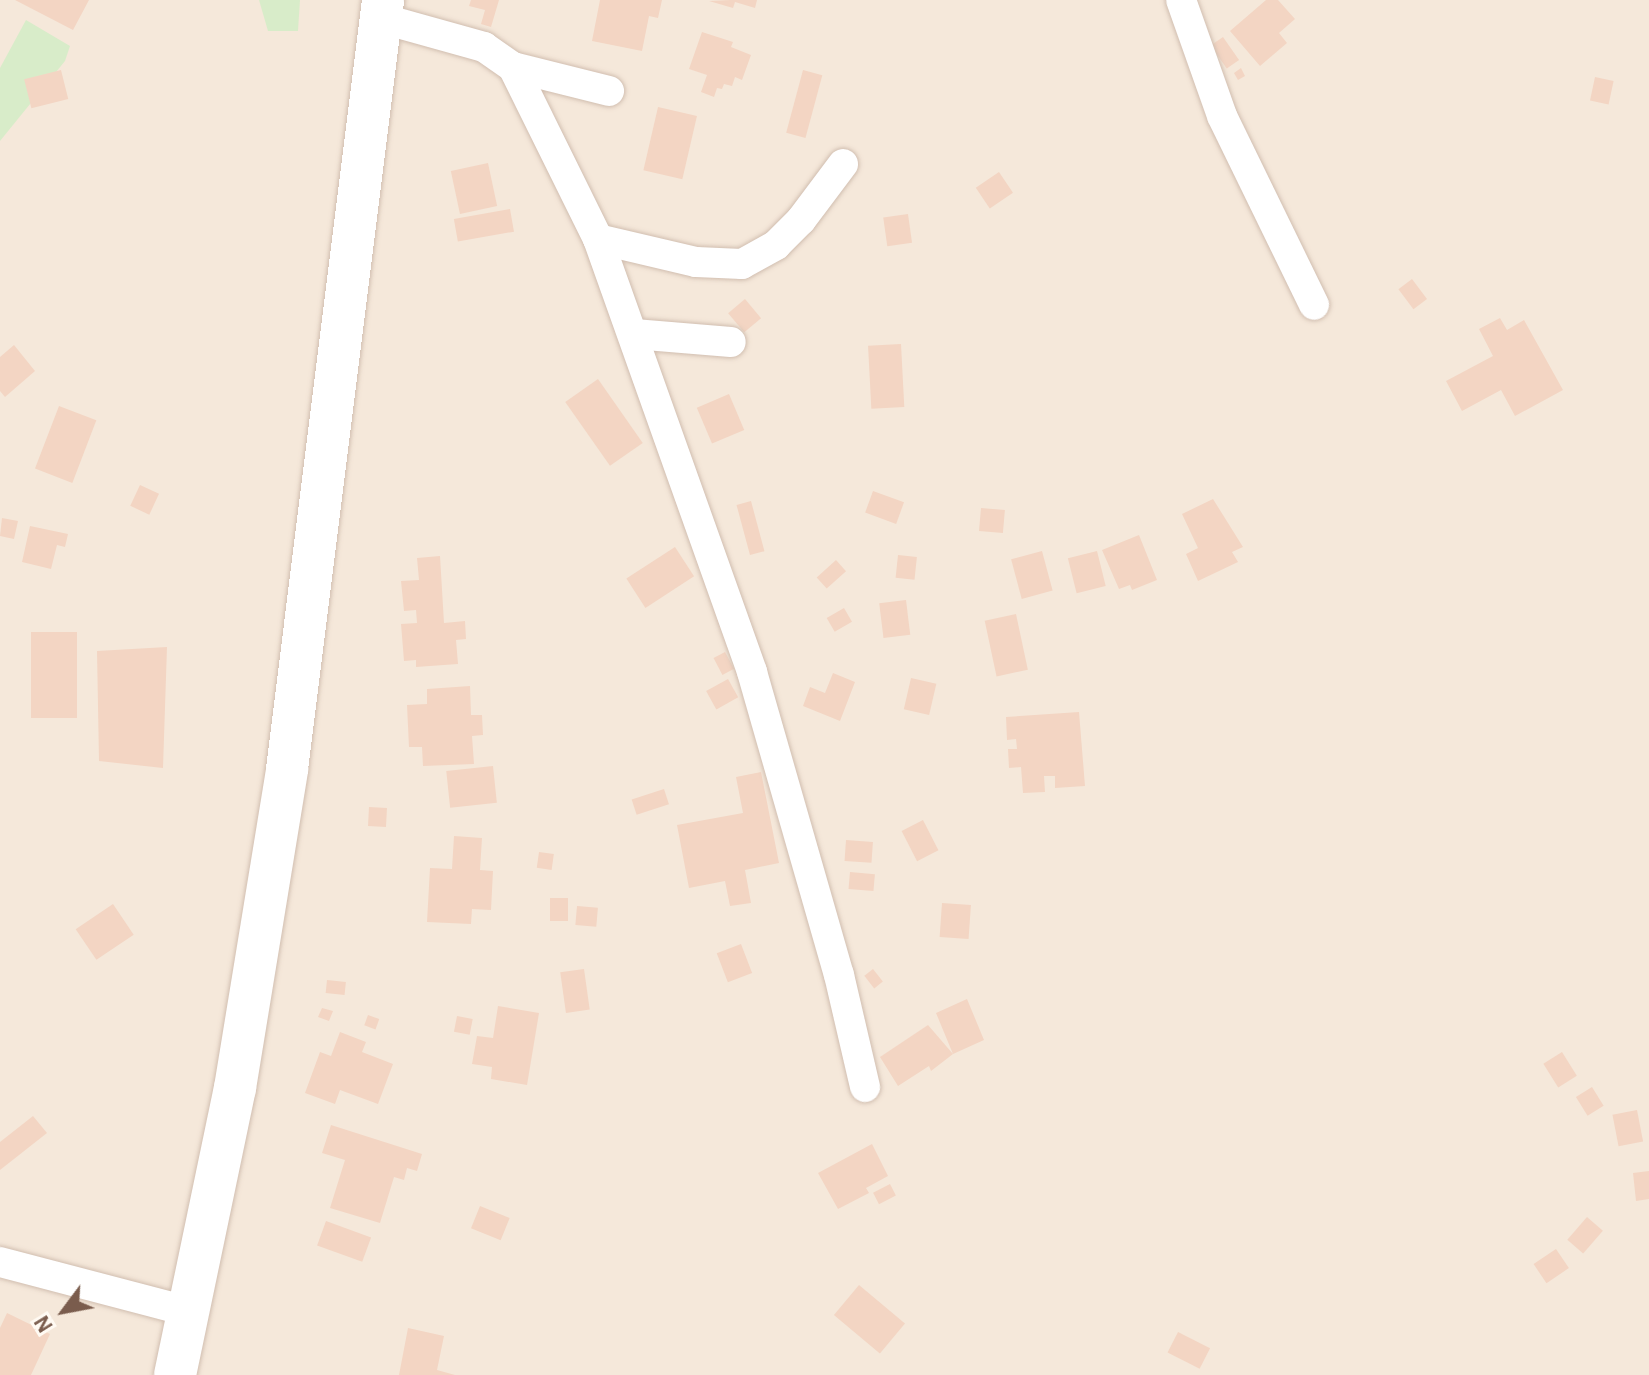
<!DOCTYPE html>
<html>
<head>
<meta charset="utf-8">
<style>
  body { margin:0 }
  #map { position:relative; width:1649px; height:1375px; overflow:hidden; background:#fdf6ec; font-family:"Alegreya Sans",sans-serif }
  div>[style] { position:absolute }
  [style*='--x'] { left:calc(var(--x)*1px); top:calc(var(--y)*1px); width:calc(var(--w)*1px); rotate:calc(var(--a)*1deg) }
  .residential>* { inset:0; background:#f5e8da; transform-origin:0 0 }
  .green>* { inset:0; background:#d8ecc9 }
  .building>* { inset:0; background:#f3d5c3; transform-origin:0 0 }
  .roads { filter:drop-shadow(0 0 2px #d1beb0) drop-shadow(0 0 2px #d1beb0) }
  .minor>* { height:30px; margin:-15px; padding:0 15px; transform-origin:15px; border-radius:15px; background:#fff }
  .secondary>* { height:42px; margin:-21px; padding:0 21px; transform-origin:21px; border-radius:21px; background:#fff }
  span { translate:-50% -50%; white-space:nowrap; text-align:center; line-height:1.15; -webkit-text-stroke:6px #fffaf3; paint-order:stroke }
  .north { position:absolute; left:24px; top:1271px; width:80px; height:80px; -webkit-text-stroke:6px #fffaf3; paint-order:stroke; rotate:238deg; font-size:22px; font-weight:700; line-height:32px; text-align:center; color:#7a5c4d }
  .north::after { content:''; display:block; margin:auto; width:28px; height:36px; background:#7a5c4d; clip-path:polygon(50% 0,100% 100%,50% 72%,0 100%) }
</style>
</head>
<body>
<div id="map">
  <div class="residential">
    <div style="left:0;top:0;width:1649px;height:1375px"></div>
  </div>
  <div class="green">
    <div style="clip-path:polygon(259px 0,300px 0,298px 31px,268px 31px)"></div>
    <div style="clip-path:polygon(26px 20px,70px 46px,65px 61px,0 141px,0 68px)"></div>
  </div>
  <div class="building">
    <div style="clip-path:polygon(15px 0,89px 0,73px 30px)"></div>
    <div style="clip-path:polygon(471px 0,499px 0,491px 27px,481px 24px,485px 10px,469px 6px)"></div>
    <div style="clip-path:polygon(600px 0,662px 0,658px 18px,649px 16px,642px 51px,592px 41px)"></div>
    <div style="clip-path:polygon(730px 0,757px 0,755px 8px,735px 2px,733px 8px,709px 1px)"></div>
    <div style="clip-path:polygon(1266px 0,1278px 0,1295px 19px,1279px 33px,1287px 43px,1260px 66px,1230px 31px)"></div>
    <div style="clip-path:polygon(702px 32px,733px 42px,731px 47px,751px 55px,742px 80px,735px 77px,732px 86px,724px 84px,722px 89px,717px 88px,714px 97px,701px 92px,707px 75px,689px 69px)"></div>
    <div style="left:1223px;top:37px;width:28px;height:15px;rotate:55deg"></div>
    <div style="clip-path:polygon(1241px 68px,1245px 76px,1238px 80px,1234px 73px)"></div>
    <div style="left:61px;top:70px;width:30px;height:38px;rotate:76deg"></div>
    <div style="left:803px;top:70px;width:20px;height:65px;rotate:15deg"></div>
    <div style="left:1595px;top:77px;width:19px;height:24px;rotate:12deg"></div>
    <div style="left:658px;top:107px;width:40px;height:65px;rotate:13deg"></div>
    <div style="left:488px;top:163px;width:44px;height:38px;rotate:78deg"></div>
    <div style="left:999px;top:172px;width:25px;height:28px;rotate:56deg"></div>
    <div style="left:510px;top:209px;width:23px;height:57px;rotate:80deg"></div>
    <div style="left:908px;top:214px;width:29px;height:25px;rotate:82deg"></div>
    <div style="left:1412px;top:279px;width:25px;height:17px;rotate:53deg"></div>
    <div style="left:745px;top:299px;width:25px;height:22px;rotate:50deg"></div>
    <div style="clip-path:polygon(1500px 318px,1507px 330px,1524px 320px,1563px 390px,1515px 416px,1501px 390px,1462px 411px,1446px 381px,1493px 356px,1479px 329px)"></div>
    <div style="left:901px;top:344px;width:63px;height:33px;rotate:87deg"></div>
    <div style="clip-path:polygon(14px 345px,35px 371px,5px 397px,0 391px,0 357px)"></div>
    <div style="left:598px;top:379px;width:78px;height:40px;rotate:55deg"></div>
    <div style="left:729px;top:394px;width:39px;height:35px;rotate:67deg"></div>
    <div style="left:59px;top:406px;width:40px;height:67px;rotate:21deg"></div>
    <div style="left:140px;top:485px;width:21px;height:23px;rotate:25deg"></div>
    <div style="left:873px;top:491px;width:33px;height:23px;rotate:20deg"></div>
    <div style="clip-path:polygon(1213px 499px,1243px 547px,1232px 552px,1238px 562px,1198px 581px,1186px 554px,1198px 548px,1182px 514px)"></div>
    <div style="left:751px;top:501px;width:52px;height:15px;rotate:75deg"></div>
    <div style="left:981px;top:508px;width:24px;height:23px;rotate:5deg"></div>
    <div style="clip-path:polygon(2px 518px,18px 521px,14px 539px,0 536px)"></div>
    <div style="clip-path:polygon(30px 526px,68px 534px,65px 547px,57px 545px,51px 569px,22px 562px)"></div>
    <div style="clip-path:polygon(1139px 535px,1157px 580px,1132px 590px,1130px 585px,1119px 589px,1102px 550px)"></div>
    <div style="left:675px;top:547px;width:35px;height:58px;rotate:57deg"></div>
    <div style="left:1042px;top:551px;width:41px;height:32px;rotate:75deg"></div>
    <div style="left:1097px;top:551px;width:36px;height:30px;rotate:76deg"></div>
    <div style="left:898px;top:555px;width:19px;height:23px;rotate:6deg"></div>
    <div style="clip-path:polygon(440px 556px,444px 623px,465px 621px,466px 639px,456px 640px,458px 664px,416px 667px,416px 660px,404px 661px,401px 624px,417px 623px,416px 610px,404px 611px,401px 581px,419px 580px,417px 558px)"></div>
    <div style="left:836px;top:560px;width:15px;height:26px;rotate:48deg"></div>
    <div style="left:906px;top:600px;width:35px;height:27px;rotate:83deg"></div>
    <div style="left:844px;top:608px;width:16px;height:20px;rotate:60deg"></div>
    <div style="left:1016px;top:614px;width:57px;height:32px;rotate:78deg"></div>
    <div style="left:31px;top:632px;width:46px;height:86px"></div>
    <div style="clip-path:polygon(167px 647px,163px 768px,99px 761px,97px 651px)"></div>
    <div style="left:725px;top:652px;width:19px;height:13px;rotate:62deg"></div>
    <div style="clip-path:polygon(833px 673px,855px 682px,840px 721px,803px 706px,810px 687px,825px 693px)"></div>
    <div style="left:911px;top:678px;width:26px;height:32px;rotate:13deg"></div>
    <div style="left:728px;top:679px;width:21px;height:25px;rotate:61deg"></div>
    <div style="clip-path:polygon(470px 686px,471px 715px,482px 715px,483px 735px,472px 736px,474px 764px,423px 766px,422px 747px,409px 747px,407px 705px,427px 704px,427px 689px)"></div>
    <div style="clip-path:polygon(1079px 712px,1085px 786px,1055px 788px,1055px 776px,1044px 776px,1045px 792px,1023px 793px,1021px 767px,1009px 768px,1008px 749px,1017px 749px,1016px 739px,1007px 740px,1006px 717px)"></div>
    <div style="left:493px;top:766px;width:37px;height:47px;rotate:84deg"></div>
    <div style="clip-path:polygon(761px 772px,779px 863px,745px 870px,751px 903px,730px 906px,725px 881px,689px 888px,677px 825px,743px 813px,736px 777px)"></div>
    <div style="left:664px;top:789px;width:16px;height:34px;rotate:72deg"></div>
    <div style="left:369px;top:807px;width:18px;height:19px;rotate:3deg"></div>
    <div style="left:923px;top:820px;width:34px;height:24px;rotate:63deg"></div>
    <div style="clip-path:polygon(454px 836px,482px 838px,480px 870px,493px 871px,491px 910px,472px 909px,471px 924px,427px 922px,430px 868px,452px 869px)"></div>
    <div style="left:846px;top:840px;width:27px;height:21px;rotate:4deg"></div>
    <div style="left:539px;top:852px;width:15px;height:16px;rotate:8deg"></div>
    <div style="left:850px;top:872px;width:25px;height:17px;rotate:5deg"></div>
    <div style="left:550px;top:898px;width:18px;height:23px"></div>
    <div style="left:942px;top:903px;width:29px;height:34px;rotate:4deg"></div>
    <div style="left:113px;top:904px;width:37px;height:45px;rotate:56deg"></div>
    <div style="left:577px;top:906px;width:21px;height:19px;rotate:5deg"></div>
    <div style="left:741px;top:944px;width:31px;height:26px;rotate:69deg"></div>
    <div style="left:584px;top:969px;width:41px;height:24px;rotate:82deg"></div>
    <div style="left:873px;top:969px;width:16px;height:11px;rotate:52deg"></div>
    <div style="left:327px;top:980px;width:19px;height:13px;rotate:6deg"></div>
    <div style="clip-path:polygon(967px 999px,984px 1040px,953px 1054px,931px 1071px,929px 1066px,898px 1086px,880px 1057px,928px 1025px,953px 1054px,936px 1013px)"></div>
    <div style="clip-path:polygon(498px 1006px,539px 1013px,527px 1085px,491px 1079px,492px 1067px,472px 1064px,477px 1036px,493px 1038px)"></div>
    <div style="clip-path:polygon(322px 1008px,333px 1011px,329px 1021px,318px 1017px)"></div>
    <div style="left:368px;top:1015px;width:12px;height:11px;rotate:20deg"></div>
    <div style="left:457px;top:1016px;width:16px;height:16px;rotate:11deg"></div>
    <div style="clip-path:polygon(340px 1032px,366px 1042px,362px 1052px,393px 1064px,378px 1104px,340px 1090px,335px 1104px,305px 1093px,320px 1052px,331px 1056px)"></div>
    <div style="left:1562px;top:1052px;width:28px;height:22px;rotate:58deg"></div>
    <div style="left:1592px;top:1087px;width:22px;height:19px;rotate:58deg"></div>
    <div style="left:1637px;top:1110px;width:32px;height:25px;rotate:79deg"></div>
    <div style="clip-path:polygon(33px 1116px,47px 1133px,0 1170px,0 1142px)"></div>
    <div style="clip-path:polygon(331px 1125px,422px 1154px,417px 1171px,407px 1168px,404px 1180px,394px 1177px,380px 1223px,330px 1208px,345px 1160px,322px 1153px)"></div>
    <div style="clip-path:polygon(872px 1144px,888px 1176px,866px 1188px,869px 1193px,838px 1209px,818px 1173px)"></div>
    <div style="clip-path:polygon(1649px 1171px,1649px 1199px,1636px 1201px,1633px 1173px)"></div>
    <div style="left:890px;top:1184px;width:13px;height:19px;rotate:63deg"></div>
    <div style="left:480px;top:1206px;width:32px;height:24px;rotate:22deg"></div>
    <div style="left:1587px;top:1217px;width:21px;height:30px;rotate:41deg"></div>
    <div style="left:326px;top:1221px;width:48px;height:26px;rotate:20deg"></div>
    <div style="left:1556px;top:1249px;width:23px;height:27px;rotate:56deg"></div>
    <div style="left:859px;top:1285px;width:60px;height:39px;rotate:40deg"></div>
    <div style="clip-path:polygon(7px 1313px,50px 1334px,31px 1375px,0 1375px,0 1328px)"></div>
    <div style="clip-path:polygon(408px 1328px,444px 1336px,437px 1370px,455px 1375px,399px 1375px)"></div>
    <div style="left:1178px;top:1332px;width:36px;height:23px;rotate:27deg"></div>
  </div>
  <div class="roads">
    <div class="minor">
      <div style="--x:1181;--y:0;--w:123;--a:70.5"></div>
      <div style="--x:1222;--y:116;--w:210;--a:64"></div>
      <div style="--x:380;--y:18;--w:108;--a:15.6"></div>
      <div style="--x:484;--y:47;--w:35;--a:35"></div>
      <div style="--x:513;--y:67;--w:192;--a:63.7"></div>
      <div style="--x:598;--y:239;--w:460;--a:70.4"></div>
      <div style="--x:752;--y:672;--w:315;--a:74"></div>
      <div style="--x:839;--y:975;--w:115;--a:76.9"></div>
      <div style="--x:513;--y:67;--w:99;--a:14"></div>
      <div style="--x:598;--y:239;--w:101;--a:13.2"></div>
      <div style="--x:696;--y:262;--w:46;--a:2.5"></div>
      <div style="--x:742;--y:264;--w:39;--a:-29"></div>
      <div style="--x:776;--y:245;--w:35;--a:-45"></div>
      <div style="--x:801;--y:220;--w:70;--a:-53.1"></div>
      <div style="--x:634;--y:334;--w:97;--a:4.7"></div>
      <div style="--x:0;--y:1262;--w:196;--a:14.7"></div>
    </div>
    <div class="secondary">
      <div style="--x:175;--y:1375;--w:293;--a:-78.2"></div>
      <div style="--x:235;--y:1088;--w:323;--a:-80.7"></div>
      <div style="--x:287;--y:769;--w:775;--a:-82.88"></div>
    </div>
  </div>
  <div class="north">N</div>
</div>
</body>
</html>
